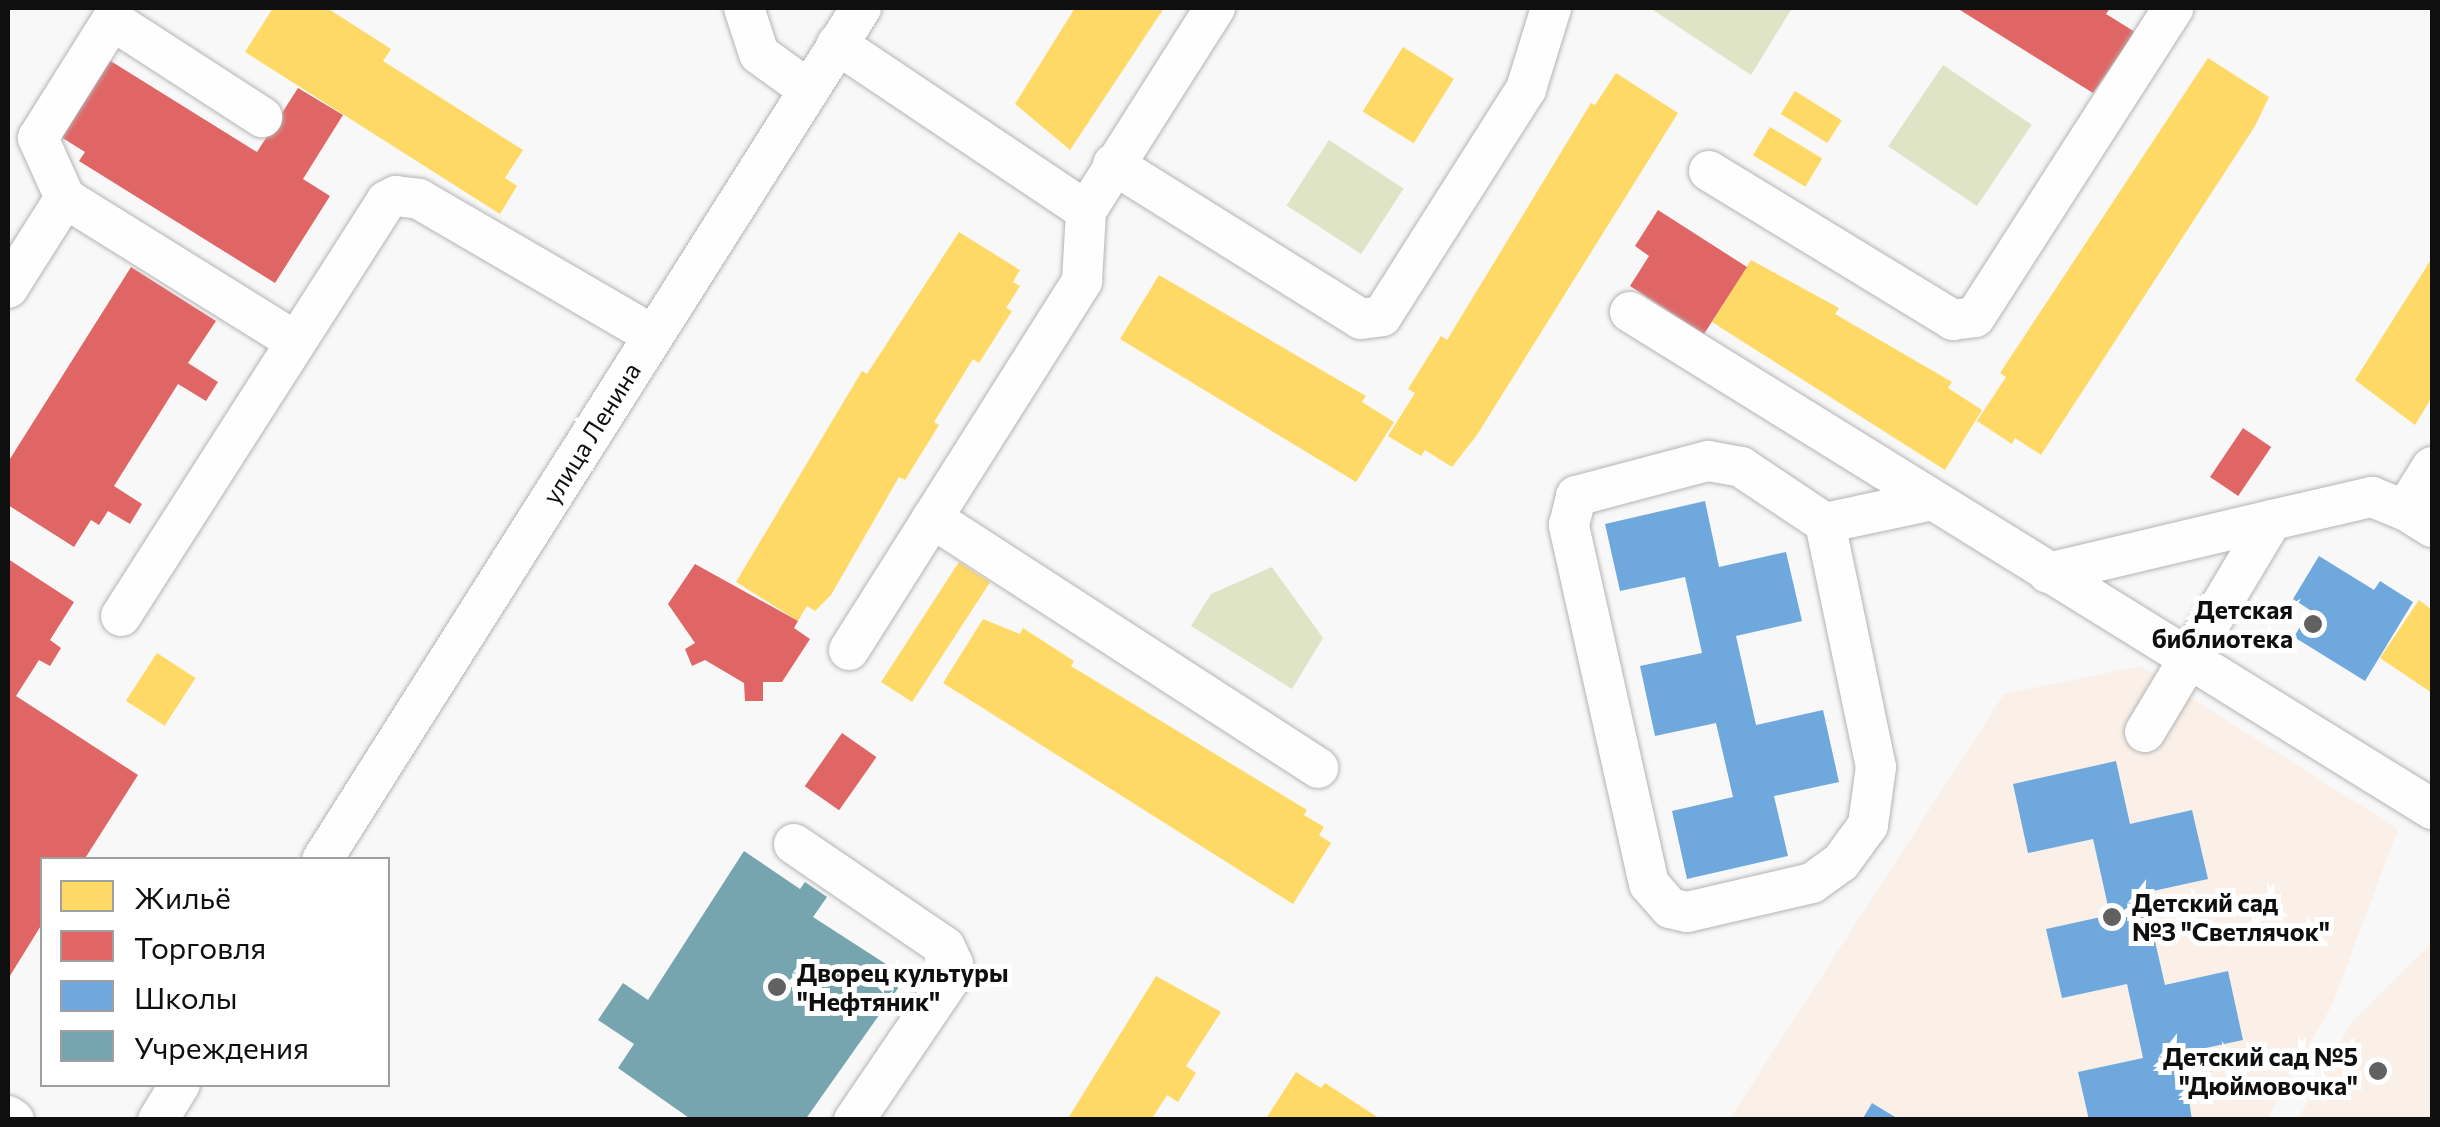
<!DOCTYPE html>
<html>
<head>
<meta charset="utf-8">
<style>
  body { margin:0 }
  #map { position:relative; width:2440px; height:1127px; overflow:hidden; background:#f8f8f8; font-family:Commissioner,sans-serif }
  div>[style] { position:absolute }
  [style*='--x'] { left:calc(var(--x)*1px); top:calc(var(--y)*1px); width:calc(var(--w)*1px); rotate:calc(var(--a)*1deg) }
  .education>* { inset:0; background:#faf0e7 }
  .green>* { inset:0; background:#dfe4c6; transform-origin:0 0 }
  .homes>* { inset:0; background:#ffd966; transform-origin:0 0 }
  .shops>* { inset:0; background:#e06666; transform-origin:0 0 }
  .schools>* { inset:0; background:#6fa8dc }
  .public>* { inset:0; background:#76a5af }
  .roads { filter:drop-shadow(0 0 2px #b4b4b4) drop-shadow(0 0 2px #b4b4b4) }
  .minor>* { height:40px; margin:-20px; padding:0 20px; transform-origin:20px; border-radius:20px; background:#fefefe }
  .dots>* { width:28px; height:28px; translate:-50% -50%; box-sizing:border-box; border:5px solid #fff; border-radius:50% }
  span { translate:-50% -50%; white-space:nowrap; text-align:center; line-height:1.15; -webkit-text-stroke:10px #fff; paint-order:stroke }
  .street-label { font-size:25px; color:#0f0f10 }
  .poi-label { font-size:25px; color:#0f0f10; font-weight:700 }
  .right { translate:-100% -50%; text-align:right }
  .left { translate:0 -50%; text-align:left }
  .frame { position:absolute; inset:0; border:10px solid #0f0f10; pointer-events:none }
  .legend { position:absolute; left:40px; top:857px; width:350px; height:230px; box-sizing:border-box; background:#fff; border:2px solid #9f9f9f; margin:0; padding:12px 18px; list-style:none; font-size:30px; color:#0f0f10 }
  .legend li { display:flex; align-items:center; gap:20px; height:50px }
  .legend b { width:50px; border:2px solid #9f9f9f }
</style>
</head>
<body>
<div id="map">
  <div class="education">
    <div style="clip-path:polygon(2141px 666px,2398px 829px,2332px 1005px,2267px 1119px,1729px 1120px,2004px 694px)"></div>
    <div style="clip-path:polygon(2432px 943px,2432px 1119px,2298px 1119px,2351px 1023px)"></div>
  </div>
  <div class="green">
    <div style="clip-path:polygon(1650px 8px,1792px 8px,1751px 75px)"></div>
    <div style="left:1943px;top:65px;width:107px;height:98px;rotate:34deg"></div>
    <div style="left:1329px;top:140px;width:89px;height:78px;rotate:33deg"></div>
    <div style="clip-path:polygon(1272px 567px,1323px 638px,1292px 689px,1191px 626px,1211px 594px)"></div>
  </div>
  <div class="homes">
    <div style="clip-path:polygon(273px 8px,327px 8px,391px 49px,383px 61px,523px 150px,505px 178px,517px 186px,500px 214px,245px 52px)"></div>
    <div style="clip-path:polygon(1075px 8px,1164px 8px,1070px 150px,1015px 104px)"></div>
    <div style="left:1403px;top:47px;width:60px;height:76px;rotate:32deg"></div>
    <div style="clip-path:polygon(2208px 58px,2269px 97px,2255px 126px,2041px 455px,2015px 438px,2012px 444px,1977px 421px,2006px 377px,2000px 373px)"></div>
    <div style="clip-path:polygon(1616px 73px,1678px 113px,1477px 435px,1452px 467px,1425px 450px,1421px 456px,1388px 436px,1415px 393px,1408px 389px,1441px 336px,1447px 340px,1591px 103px,1595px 105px)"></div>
    <div style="left:1795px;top:91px;width:55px;height:27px;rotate:32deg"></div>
    <div style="left:1770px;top:127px;width:61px;height:33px;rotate:31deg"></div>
    <div style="clip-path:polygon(959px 232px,1020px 270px,1013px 282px,1020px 286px,1006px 308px,1012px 311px,979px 363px,973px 359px,934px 422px,939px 425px,905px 480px,899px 477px,831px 595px,815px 611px,807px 606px,798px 621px,736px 582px,862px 371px,867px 374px)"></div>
    <div style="clip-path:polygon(2432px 258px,2432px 397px,2415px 425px,2355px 380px)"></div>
    <div style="clip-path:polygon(1751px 260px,1839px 308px,1835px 314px,1952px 382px,1948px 388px,1982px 410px,1945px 470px,1712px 322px)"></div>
    <div style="clip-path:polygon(1159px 275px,1366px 396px,1362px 402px,1394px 422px,1356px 482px,1120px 339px)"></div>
    <div style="left:959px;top:562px;width:37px;height:143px;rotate:33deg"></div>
    <div style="clip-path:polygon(2419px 600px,2432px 610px,2432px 693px,2380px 658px)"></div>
    <div style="clip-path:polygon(983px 619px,1020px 634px,1023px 628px,1074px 661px,1071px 666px,1307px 810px,1304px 815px,1324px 827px,1319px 835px,1331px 843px,1293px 904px,943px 683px)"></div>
    <div style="left:157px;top:653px;width:46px;height:57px;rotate:33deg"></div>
    <div style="clip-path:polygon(1156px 976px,1221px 1012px,1186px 1066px,1196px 1073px,1178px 1102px,1167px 1095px,1151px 1120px,1067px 1120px)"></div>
    <div style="clip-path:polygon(1296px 1072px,1321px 1088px,1325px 1083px,1382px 1120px,1265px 1120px)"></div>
  </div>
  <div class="shops">
    <div style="clip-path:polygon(2110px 8px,2106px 14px,2135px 32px,2093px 93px,1960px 10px)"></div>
    <div style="clip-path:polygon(109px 60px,257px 152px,298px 88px,343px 115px,303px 179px,330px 196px,275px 283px,79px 161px,85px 152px,61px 137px)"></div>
    <div style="clip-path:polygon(1658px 210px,1747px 267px,1704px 334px,1630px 286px,1649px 256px,1635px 246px)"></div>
    <div style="clip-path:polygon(131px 267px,216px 321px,188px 363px,218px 382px,206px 401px,178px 384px,114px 486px,142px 504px,130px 524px,108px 511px,99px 525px,91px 520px,74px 547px,8px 505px,8px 462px)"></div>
    <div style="left:2243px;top:428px;width:34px;height:59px;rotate:34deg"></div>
    <div style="clip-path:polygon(8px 559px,74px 602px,50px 640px,61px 648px,50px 666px,39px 660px,16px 696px,138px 775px,84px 860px,42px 860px,42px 924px,8px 979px)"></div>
    <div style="clip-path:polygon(695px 564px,798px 621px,794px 628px,810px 639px,782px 682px,763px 682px,763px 701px,745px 701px,744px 683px,705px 660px,692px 666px,685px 649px,695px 643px,668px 604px)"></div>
    <div style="left:842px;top:733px;width:42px;height:65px;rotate:35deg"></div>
  </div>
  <div class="schools">
    <div style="clip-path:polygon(1705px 501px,1719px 567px,1786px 552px,1802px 621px,1736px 636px,1756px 725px,1823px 710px,1839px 782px,1774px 796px,1788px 856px,1687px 879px,1672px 811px,1733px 797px,1716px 723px,1655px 736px,1640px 666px,1702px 653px,1685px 577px,1620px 591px,1605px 524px)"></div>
    <div style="clip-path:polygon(2319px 556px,2374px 590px,2380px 581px,2413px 602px,2365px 681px,2294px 637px,2310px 610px,2293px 599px)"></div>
    <div style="clip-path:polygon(2116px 761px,2130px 824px,2192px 810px,2208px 879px,2144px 893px,2165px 985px,2228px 971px,2243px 1040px,2182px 1053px,2192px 1120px,2089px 1120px,2078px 1072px,2143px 1058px,2127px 984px,2062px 998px,2046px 929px,2110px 915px,2093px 839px,2028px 853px,2013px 784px)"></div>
    <div style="clip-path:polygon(1872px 1103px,1900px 1120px,1862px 1120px)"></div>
  </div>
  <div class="public">
    <div style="clip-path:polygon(744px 851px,800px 889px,805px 882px,827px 897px,813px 917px,906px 977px,805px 1120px,692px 1120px,618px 1068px,634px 1044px,598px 1020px,623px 983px,648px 1000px)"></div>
  </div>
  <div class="roads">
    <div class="minor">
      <div style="--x:744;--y:8;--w:48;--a:71.9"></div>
      <div style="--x:759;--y:54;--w:62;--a:35.8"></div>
      <div style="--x:837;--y:44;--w:300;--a:33.8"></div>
      <div style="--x:1113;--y:164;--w:292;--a:32"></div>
      <div style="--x:1361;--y:319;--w:21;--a:-8"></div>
      <div style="--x:1382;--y:316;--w:269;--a:-57.6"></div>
      <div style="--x:1526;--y:89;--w:85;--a:-72.8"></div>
      <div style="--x:1709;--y:171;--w:286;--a:31.4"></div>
      <div style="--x:1953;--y:320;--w:22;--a:-8"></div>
      <div style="--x:1975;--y:317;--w:367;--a:-57.3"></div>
      <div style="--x:65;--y:198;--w:66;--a:-114.2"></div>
      <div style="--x:38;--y:138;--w:139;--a:-57.9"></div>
      <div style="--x:112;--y:20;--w:179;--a:32.9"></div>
      <div style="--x:8;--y:288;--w:107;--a:-57.7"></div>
      <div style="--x:65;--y:198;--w:272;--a:31.9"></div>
      <div style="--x:1630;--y:312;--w:944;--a:31.79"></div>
      <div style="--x:2432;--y:467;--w:51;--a:122.1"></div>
      <div style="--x:2405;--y:510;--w:32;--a:32"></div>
      <div style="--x:932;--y:518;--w:460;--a:32.9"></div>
      <div style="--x:1825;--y:523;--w:249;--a:78.2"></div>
      <div style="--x:1876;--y:767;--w:59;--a:97.9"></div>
      <div style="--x:1868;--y:825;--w:46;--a:126.1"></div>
      <div style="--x:1841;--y:862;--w:36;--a:144"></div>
      <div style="--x:1812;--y:883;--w:128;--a:166.9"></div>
      <div style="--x:1687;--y:912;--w:17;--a:-167"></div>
      <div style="--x:1670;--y:908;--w:32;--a:-131"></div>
      <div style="--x:1649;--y:884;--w:368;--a:-102.6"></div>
      <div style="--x:1569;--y:525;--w:30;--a:-76"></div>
      <div style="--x:1576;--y:496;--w:137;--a:-14.9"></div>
      <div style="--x:1708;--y:461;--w:34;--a:10"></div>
      <div style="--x:1741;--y:467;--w:101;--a:33.7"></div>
      <div style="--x:1825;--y:523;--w:109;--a:-12.1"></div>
      <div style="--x:2048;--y:573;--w:230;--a:-13.3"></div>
      <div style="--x:121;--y:616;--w:492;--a:-57.4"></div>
      <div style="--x:386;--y:201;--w:11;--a:-27"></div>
      <div style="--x:396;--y:196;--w:23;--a:7"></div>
      <div style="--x:419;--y:199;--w:271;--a:30.2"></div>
      <div style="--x:849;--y:650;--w:436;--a:-57.7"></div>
      <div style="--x:1082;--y:281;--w:70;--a:-86.7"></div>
      <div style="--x:1086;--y:211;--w:241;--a:-57.6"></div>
      <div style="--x:2145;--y:732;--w:247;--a:-59.1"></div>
      <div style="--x:2272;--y:520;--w:103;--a:-13"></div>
      <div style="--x:2372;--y:497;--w:35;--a:22"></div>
      <div style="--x:794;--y:844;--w:183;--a:34.3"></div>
      <div style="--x:945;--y:947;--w:19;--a:65"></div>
      <div style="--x:953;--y:964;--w:15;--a:101"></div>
      <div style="--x:950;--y:979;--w:171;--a:124.2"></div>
      <div style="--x:322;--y:860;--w:1008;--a:-57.68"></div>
      <div style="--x:8;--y:1116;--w:7;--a:34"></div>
      <div style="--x:158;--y:1120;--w:42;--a:-58.6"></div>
    </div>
  </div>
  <div class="dots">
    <div style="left:2313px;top:624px;background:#616161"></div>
    <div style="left:2112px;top:917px;background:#616161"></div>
    <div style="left:777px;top:987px;background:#616161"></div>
    <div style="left:2378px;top:1071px;background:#616161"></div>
  </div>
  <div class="street-label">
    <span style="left:591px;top:433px;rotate:-58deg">улица Ленина</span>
  </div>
  <div class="poi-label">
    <span class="right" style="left:2293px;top:624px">Детская<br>библиотека</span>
    <span class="left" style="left:2132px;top:917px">Детский сад<br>№3 "Светлячок"</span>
    <span class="left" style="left:797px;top:987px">Дворец культуры<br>"Нефтяник"</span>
    <span class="right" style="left:2358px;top:1071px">Детский сад №5<br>"Дюймовочка"</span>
  </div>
  <div class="frame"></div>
  <ul class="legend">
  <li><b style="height:28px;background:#ffd966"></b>Жильё</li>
  <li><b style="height:28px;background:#e06666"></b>Торговля</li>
  <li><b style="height:28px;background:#6fa8dc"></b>Школы</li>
  <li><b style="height:28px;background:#76a5af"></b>Учреждения</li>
  </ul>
</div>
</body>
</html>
